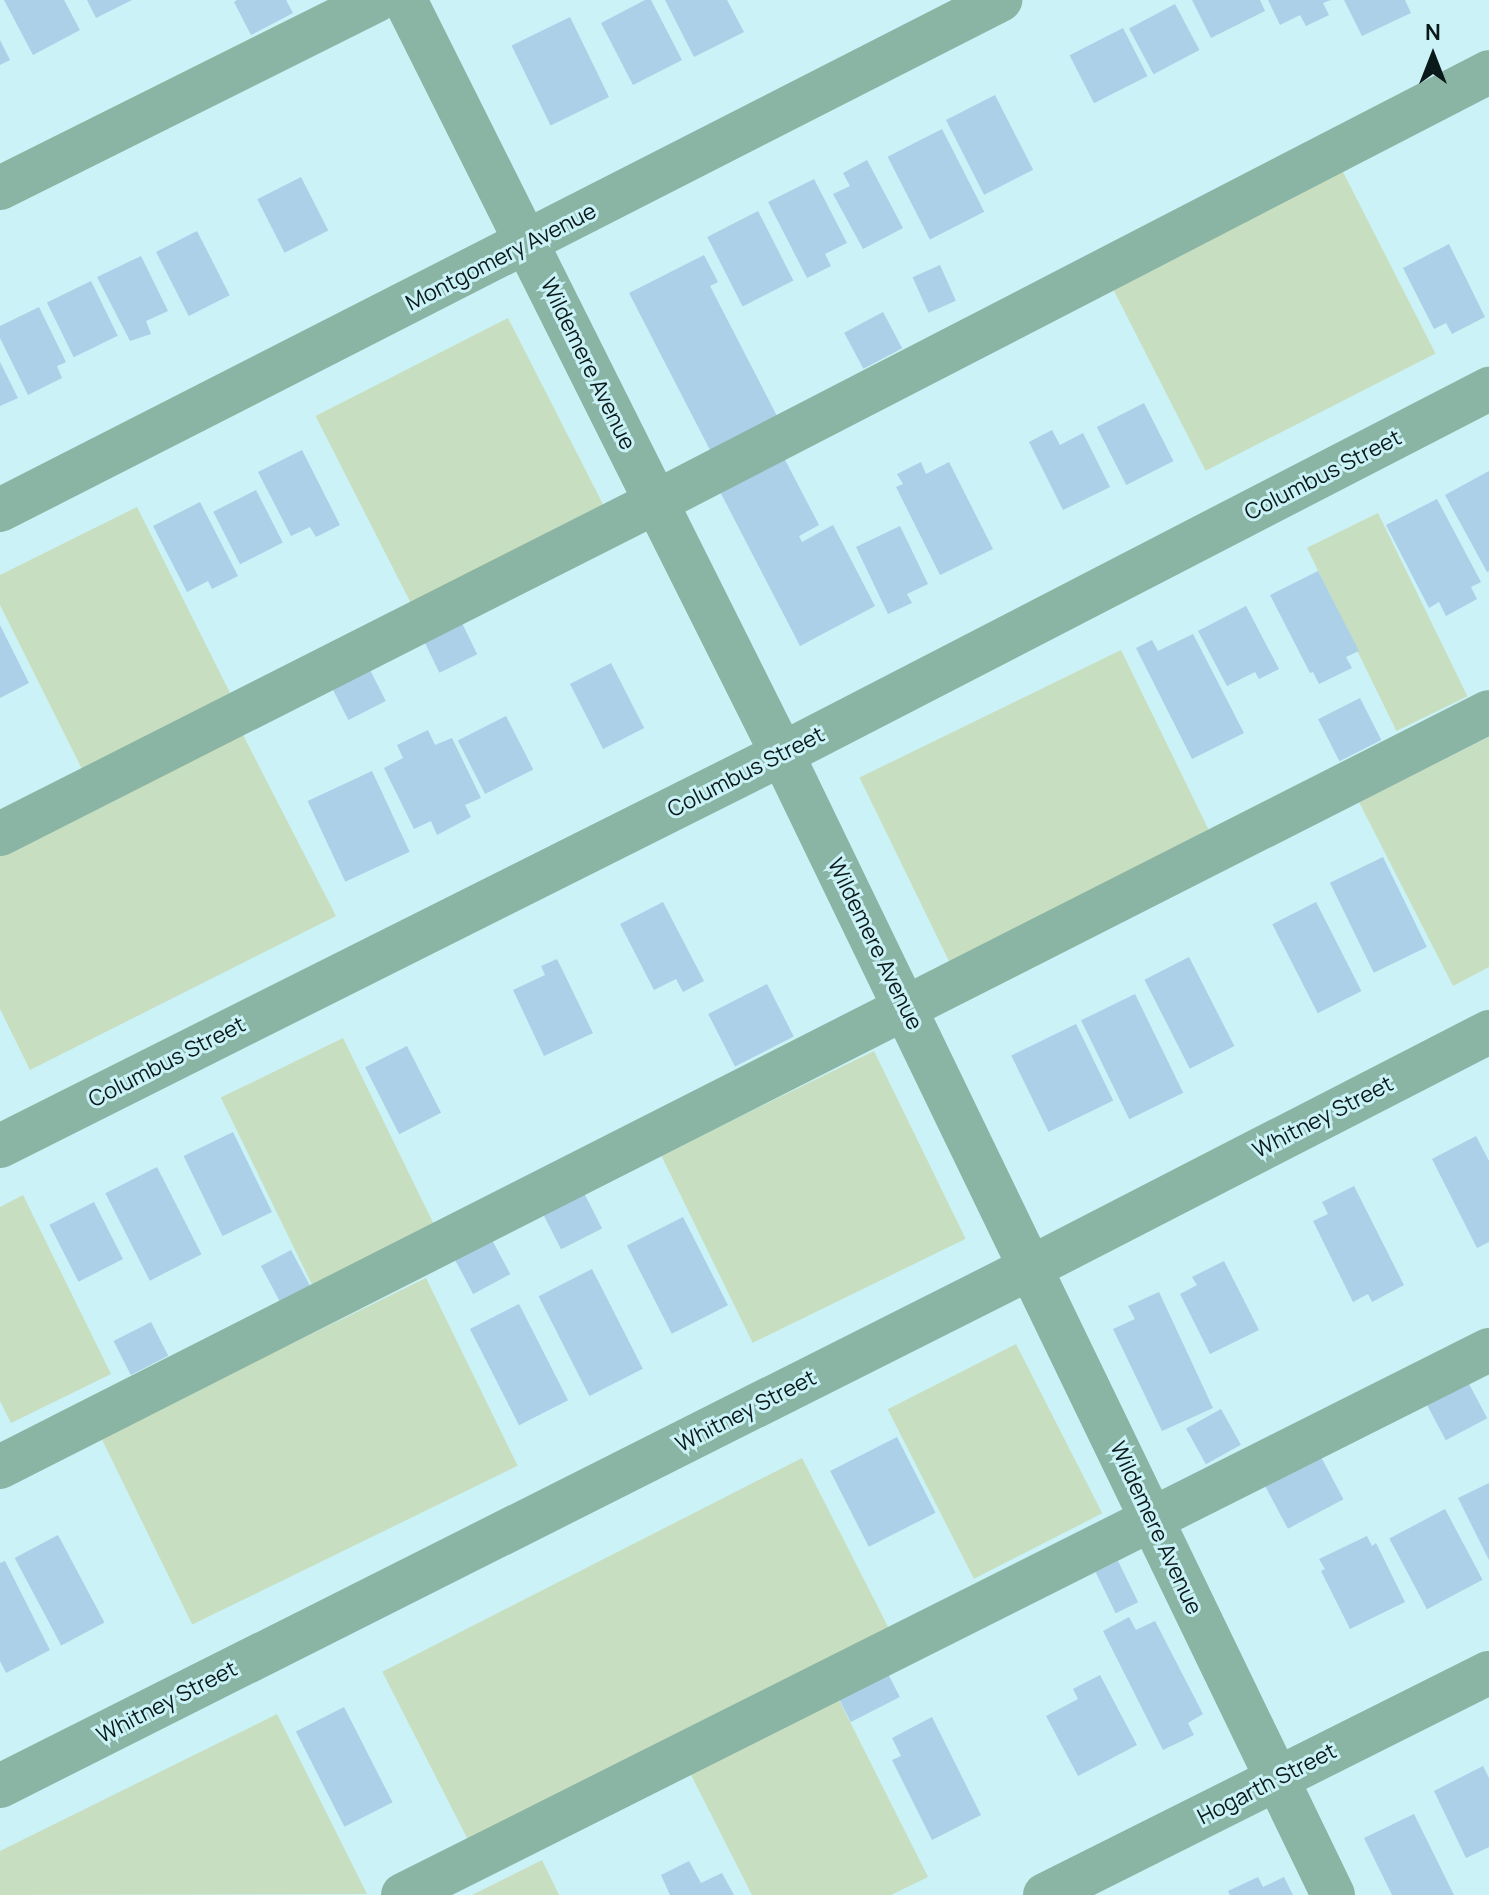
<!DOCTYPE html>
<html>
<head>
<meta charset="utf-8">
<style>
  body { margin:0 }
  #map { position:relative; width:1489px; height:1895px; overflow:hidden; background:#cbf2f6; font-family:Manrope,sans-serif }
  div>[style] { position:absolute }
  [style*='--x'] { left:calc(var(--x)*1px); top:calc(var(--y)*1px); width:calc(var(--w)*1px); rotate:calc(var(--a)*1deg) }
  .green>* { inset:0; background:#c8dec0; transform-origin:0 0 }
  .building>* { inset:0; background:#abd0e8; transform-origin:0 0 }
  .minor>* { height:44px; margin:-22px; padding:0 22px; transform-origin:22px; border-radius:22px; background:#8ab5a5 }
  span { translate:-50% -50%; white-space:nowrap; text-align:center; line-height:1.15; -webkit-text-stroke:6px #cbf2f6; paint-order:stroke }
  .street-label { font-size:22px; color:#0a191a }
  .north { position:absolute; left:1393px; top:16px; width:80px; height:80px; -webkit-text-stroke:6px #cbf2f6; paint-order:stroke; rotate:0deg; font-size:22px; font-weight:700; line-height:32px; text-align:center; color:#0a191a }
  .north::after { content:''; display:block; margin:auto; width:28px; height:36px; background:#0a191a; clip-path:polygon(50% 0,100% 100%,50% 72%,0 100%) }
</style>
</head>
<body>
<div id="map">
  <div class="green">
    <div style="left:1342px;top:170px;width:206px;height:258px;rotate:63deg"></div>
    <div style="left:508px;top:318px;width:210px;height:216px;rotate:63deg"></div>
    <div style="clip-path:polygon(137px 507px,230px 693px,83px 771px,0 605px,0 575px)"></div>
    <div style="left:1378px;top:513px;width:204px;height:79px;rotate:64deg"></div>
    <div style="left:1121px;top:650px;width:208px;height:291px;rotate:64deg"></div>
    <div style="clip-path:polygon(242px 733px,336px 916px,30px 1070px,0 1009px,0 856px)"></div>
    <div style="clip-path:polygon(1489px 737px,1489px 967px,1453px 986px,1359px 802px)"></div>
    <div style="left:343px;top:1038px;width:211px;height:136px;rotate:64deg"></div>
    <div style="left:874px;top:1051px;width:209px;height:237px;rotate:64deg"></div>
    <div style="clip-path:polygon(23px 1195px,111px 1374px,11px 1423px,0 1401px,0 1207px)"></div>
    <div style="left:426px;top:1278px;width:209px;height:362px;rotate:64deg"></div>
    <div style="left:1016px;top:1344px;width:190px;height:144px;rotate:63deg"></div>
    <div style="left:802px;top:1458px;width:190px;height:471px;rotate:63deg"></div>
    <div style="clip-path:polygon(836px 1694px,928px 1877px,891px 1895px,752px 1895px,688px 1769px)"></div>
    <div style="clip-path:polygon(277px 1714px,367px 1894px,0 1895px,0 1851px)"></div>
    <div style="clip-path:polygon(542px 1860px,559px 1895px,472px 1895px)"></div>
  </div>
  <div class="building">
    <div style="clip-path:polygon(4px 0,64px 0,80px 30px,33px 55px)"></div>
    <div style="clip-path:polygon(87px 0,132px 0,96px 18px)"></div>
    <div style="clip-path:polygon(237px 0,286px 0,293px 13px,251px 35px,234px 2px)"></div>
    <div style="clip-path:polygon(645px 0,651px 0,682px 60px,633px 85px,601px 23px)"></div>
    <div style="clip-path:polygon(665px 0,727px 0,744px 32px,694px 57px)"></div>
    <div style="clip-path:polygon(1192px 0,1260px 0,1265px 11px,1211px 38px)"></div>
    <div style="clip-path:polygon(1268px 0,1331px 0,1323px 3px,1329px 15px,1306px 26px,1300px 15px,1280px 25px)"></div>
    <div style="clip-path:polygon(1344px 0,1405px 0,1411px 13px,1362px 36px)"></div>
    <div style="left:1175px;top:4px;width:52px;height:52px;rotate:62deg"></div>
    <div style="left:570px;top:17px;width:89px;height:65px;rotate:64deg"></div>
    <div style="left:1123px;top:28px;width:54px;height:60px;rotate:63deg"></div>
    <div style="clip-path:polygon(0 40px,10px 60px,0 65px)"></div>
    <div style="left:995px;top:95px;width:84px;height:55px;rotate:63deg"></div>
    <div style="left:942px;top:129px;width:93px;height:61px;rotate:63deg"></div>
    <div style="clip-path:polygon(867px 160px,903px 228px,863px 249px,833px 194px,850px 186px,843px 173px)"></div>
    <div style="left:301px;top:177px;width:60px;height:49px;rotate:63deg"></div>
    <div style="clip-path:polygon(814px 179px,847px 243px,825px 254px,831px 266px,807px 278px,768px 202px)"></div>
    <div style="left:758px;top:211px;width:78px;height:57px;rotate:63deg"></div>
    <div style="left:197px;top:231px;width:72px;height:46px;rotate:63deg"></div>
    <div style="clip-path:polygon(1449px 244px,1485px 317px,1452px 334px,1446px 323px,1434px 329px,1403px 268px)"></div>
    <div style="clip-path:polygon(704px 255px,718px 282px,710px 286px,777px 416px,710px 450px,629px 293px)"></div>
    <div style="clip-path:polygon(141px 256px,168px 311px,146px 321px,151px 334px,130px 341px,97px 277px)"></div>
    <div style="left:940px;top:265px;width:39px;height:30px;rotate:66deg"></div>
    <div style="left:91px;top:281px;width:61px;height:49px;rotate:64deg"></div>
    <div style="clip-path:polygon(39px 307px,66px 362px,57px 366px,62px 378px,28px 395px,0 338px,0 326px)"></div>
    <div style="left:883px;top:312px;width:41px;height:44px;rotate:62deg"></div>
    <div style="clip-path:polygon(0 362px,18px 398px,0 406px)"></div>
    <div style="left:1144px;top:403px;width:65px;height:53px;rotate:63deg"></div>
    <div style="clip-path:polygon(1052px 430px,1060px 445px,1083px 433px,1110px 487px,1063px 510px,1029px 442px)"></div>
    <div style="clip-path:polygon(302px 450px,340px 525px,316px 537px,310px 527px,291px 536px,258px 472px)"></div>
    <div style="clip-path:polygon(782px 454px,819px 525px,799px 536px,802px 542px,833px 525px,875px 606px,800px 646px,715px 482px)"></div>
    <div style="clip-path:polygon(921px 462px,926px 474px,949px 462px,993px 549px,940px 575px,896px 487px,903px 484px,897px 474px)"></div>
    <div style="clip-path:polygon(1489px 471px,1489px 571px,1487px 572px,1445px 495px)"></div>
    <div style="left:256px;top:490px;width:59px;height:48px;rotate:63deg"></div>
    <div style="clip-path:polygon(1437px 499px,1481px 582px,1471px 587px,1477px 599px,1446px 616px,1439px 602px,1429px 608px,1386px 525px)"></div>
    <div style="clip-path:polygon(200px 502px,238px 576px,212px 589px,208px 581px,187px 592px,153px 526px)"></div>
    <div style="clip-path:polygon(900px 526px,928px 584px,907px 594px,912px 603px,888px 614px,856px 547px)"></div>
    <div style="clip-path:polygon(1318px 571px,1359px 651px,1346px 657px,1352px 668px,1319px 684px,1313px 672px,1310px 673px,1270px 595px)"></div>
    <div style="clip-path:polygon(1246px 606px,1279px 669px,1259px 679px,1255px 672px,1227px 686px,1198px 631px)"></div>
    <div style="left:461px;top:621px;width:37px;height:42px;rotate:64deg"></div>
    <div style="clip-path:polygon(0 625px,29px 683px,0 698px)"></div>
    <div style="clip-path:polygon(1193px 634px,1244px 733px,1192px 759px,1136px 648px,1152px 640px,1158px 651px)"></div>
    <div style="left:611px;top:663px;width:73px;height:46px;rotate:63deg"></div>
    <div style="left:369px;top:668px;width:37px;height:42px;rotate:63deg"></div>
    <div style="left:1360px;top:698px;width:47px;height:47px;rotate:63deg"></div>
    <div style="left:506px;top:716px;width:60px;height:54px;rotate:63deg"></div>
    <div style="clip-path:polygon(428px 730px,435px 745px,452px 738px,481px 798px,465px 805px,471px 817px,437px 835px,431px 821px,414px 829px,384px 768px,403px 758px,397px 745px)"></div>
    <div style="left:372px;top:771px;width:89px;height:71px;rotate:65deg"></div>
    <div style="left:1383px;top:857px;width:100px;height:59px;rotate:64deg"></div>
    <div style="clip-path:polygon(663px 902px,704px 981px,683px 992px,676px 979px,654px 990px,620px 924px)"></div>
    <div style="left:1316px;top:902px;width:100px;height:49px;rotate:63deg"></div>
    <div style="left:1189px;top:957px;width:100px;height:50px;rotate:63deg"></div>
    <div style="clip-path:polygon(557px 959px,593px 1033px,544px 1056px,513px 990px,545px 975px,541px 966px)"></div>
    <div style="left:767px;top:984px;width:59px;height:66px;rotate:63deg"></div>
    <div style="left:1135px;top:994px;width:110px;height:60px;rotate:64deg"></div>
    <div style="left:1076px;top:1024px;width:85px;height:72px;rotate:64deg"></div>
    <div style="left:407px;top:1046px;width:75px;height:47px;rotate:63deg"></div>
    <div style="left:233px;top:1132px;width:89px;height:55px;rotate:64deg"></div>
    <div style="clip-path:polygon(1476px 1136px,1489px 1161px,1489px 1242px,1477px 1248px,1432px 1159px)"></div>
    <div style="left:157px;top:1167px;width:98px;height:58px;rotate:63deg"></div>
    <div style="clip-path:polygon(1354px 1186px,1404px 1285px,1372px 1302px,1368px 1294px,1353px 1302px,1313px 1221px,1328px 1214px,1322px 1202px)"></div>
    <div style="left:583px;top:1191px;width:42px;height:46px;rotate:63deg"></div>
    <div style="left:94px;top:1202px;width:64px;height:50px;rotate:63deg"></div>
    <div style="left:683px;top:1217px;width:99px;height:63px;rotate:63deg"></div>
    <div style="left:491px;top:1238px;width:41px;height:42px;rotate:62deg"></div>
    <div style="left:291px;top:1250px;width:41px;height:34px;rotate:62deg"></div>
    <div style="clip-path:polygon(1224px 1261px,1259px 1330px,1210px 1354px,1180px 1294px,1197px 1285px,1192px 1277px)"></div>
    <div style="left:592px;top:1269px;width:112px;height:60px;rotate:63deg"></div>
    <div style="clip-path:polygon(1159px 1292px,1213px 1408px,1162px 1431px,1113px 1329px,1135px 1319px,1128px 1306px)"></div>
    <div style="left:519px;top:1304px;width:108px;height:55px;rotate:63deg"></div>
    <div style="left:151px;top:1322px;width:38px;height:42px;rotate:63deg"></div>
    <div style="left:1468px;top:1382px;width:41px;height:47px;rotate:62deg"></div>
    <div style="left:1221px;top:1409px;width:41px;height:40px;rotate:61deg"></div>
    <div style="left:897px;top:1437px;width:85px;height:75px;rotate:63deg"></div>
    <div style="left:1320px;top:1455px;width:50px;height:63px;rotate:62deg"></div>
    <div style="clip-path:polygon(1489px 1483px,1489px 1560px,1458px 1498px)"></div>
    <div style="left:1445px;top:1509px;width:80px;height:63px;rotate:62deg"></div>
    <div style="left:58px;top:1535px;width:99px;height:49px;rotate:62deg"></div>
    <div style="clip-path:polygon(1367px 1536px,1372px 1546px,1376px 1543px,1405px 1602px,1350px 1629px,1321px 1571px,1325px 1569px,1319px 1559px)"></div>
    <div style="clip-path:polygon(5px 1561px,50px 1650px,6px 1673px,0 1661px,0 1563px)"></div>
    <div style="left:1118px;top:1561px;width:46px;height:25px;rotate:64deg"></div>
    <div style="clip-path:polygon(1129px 1617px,1136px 1630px,1155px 1621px,1203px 1714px,1188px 1723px,1194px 1735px,1163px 1750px,1103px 1631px)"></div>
    <div style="left:883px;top:1664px;width:37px;height:55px;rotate:63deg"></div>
    <div style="clip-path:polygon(1100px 1675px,1137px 1745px,1078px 1776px,1046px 1716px,1078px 1699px,1073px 1689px)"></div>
    <div style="left:344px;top:1707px;width:107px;height:54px;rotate:63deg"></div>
    <div style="clip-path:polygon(932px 1717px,981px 1815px,932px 1840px,892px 1760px,901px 1756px,892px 1738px)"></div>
    <div style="clip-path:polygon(1483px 1766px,1489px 1778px,1489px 1847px,1466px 1858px,1434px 1791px)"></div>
    <div style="clip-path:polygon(1414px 1814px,1454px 1895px,1392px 1895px,1364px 1838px)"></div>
    <div style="clip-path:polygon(689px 1861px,701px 1883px,722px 1873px,734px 1895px,670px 1895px,661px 1875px)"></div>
    <div style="clip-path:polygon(1258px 1877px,1263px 1887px,1284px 1877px,1293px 1895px,1230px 1895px,1228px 1891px)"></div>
  </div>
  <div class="minor">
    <div style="--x:405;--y:0;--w:843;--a:63.43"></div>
    <div style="--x:782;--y:754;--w:1267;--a:64.22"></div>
    <div style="--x:0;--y:188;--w:421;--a:-26.5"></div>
    <div style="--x:0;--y:510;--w:1123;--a:-27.02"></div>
    <div style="--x:0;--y:834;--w:735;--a:-26.84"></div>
    <div style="--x:656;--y:502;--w:937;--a:-27.3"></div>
    <div style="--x:0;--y:1146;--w:875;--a:-26.62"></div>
    <div style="--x:782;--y:754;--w:796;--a:-27.31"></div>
    <div style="--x:0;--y:1467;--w:1669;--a:-26.89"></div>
    <div style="--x:0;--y:1786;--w:1155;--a:-26.7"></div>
    <div style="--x:1032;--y:1267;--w:514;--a:-27.21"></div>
    <div style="--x:403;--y:1895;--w:1215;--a:-26.65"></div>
    <div style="--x:1045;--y:1895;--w:496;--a:-26.6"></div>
  </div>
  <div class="street-label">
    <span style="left:501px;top:257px;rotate:-27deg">Montgomery Avenue</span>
    <span style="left:588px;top:364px;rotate:64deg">Wildemere Avenue</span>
    <span style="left:1323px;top:475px;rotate:-27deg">Columbus Street</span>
    <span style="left:746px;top:772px;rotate:-27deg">Columbus Street</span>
    <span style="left:875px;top:944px;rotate:64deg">Wildemere Avenue</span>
    <span style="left:167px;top:1062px;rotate:-27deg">Columbus Street</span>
    <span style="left:1323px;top:1117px;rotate:-27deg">Whitney Street</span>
    <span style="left:746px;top:1411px;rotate:-27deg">Whitney Street</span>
    <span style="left:1156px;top:1528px;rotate:65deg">Wildemere Avenue</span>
    <span style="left:167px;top:1702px;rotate:-27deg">Whitney Street</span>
    <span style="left:1267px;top:1784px;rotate:-27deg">Hogarth Street</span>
  </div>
  <div class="north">N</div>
</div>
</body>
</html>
